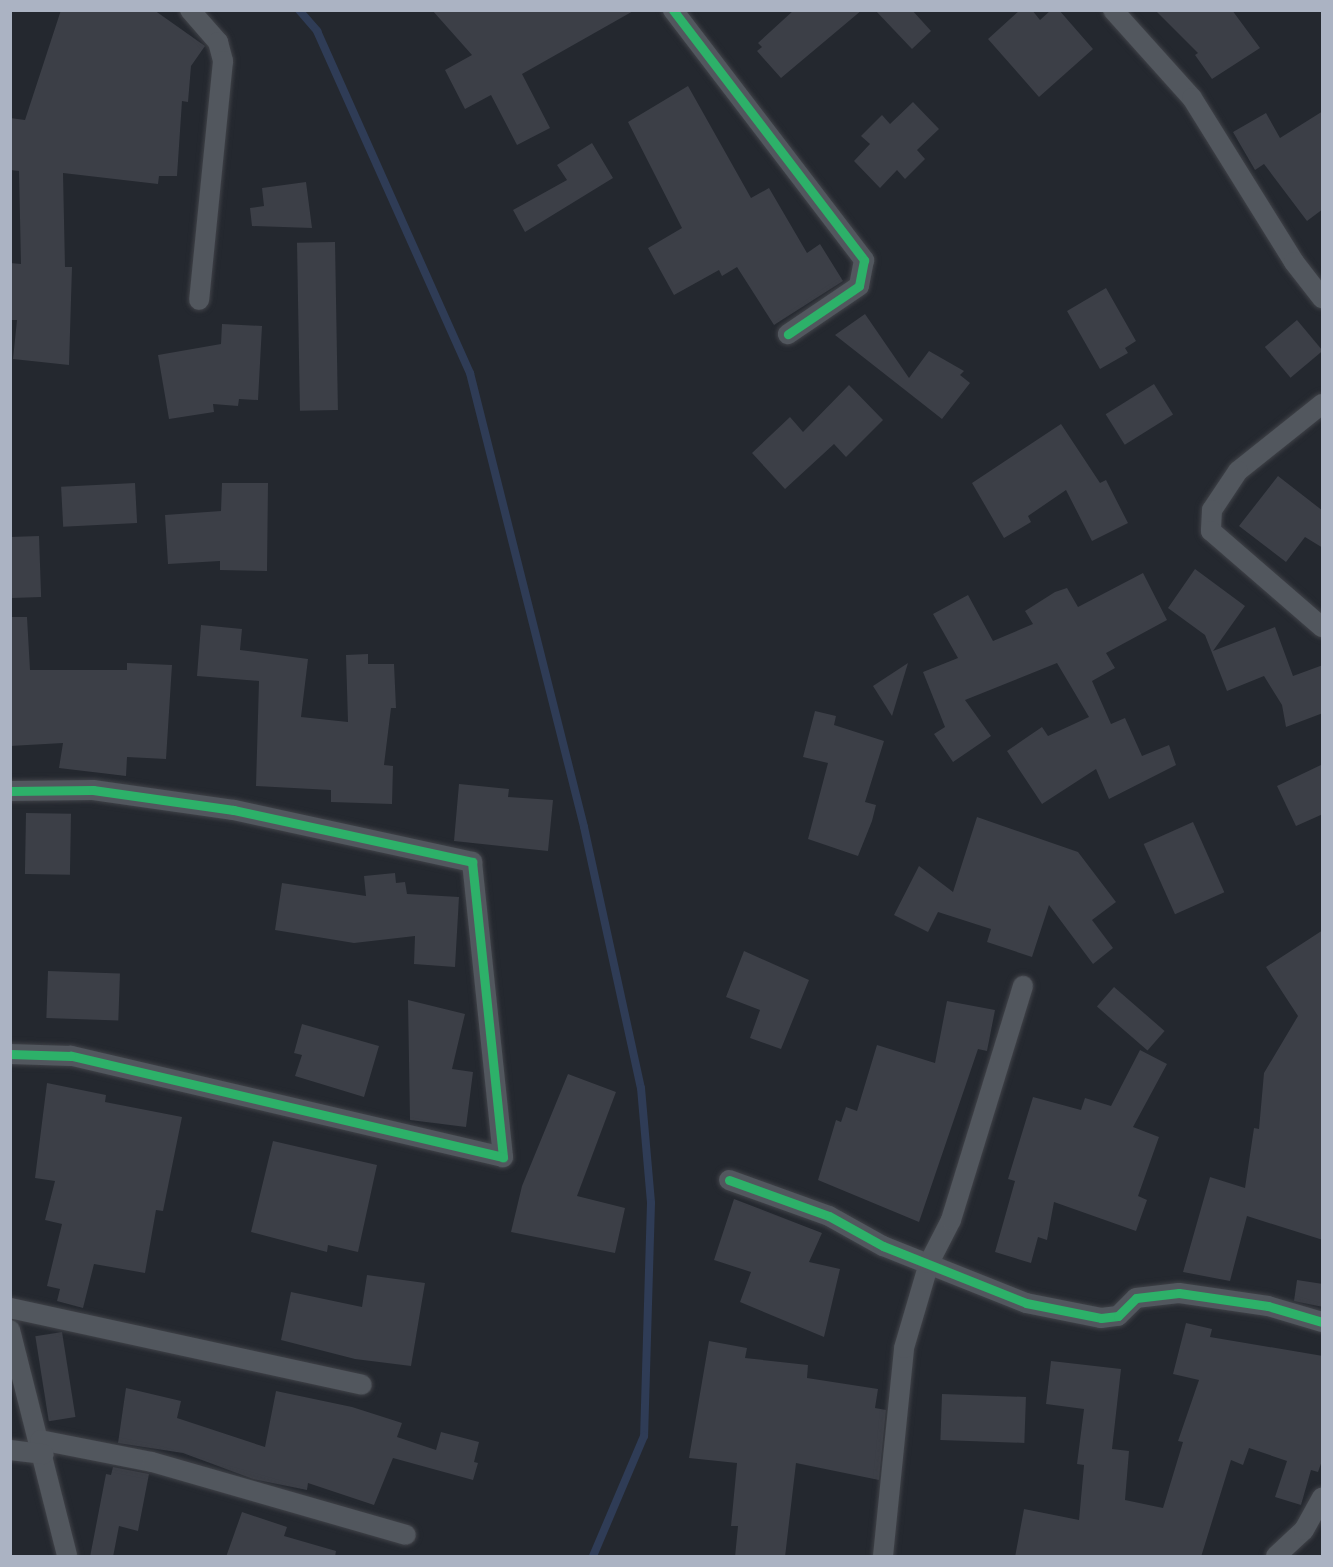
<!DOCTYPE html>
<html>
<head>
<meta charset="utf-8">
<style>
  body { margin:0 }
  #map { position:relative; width:1333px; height:1567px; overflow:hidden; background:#24282f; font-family:Cabin,sans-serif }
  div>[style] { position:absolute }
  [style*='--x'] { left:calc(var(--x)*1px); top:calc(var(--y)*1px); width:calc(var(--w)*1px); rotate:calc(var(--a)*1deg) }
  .stream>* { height:8px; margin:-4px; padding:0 4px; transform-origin:4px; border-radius:4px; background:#2f3c56 }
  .building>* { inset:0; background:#3c3f47; transform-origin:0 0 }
  .roads { filter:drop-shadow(0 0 2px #404248) drop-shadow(0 0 2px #404248) }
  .minor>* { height:20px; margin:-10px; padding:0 10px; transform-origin:10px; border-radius:10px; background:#52575e }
  .cycleway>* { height:9px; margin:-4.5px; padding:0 4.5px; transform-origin:4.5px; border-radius:4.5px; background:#2db169 }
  span { translate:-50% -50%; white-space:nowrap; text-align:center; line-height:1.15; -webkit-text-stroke:5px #181e29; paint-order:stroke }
  .frame { position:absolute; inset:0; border:12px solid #abb3c3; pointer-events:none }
</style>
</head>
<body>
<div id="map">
  <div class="stream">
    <div style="--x:299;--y:10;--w:28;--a:49"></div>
    <div style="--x:317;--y:31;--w:375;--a:65.9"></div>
    <div style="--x:470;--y:373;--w:468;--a:75.9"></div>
    <div style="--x:584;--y:827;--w:267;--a:77.7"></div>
    <div style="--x:641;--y:1088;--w:115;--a:85"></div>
    <div style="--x:651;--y:1203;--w:233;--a:91.7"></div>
    <div style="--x:644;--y:1436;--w:130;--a:113"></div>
  </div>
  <div class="building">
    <div style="clip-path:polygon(61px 10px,154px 10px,205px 46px,191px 66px,188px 102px,182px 101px,177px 176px,159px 176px,158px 184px,63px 173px,65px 267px,72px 267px,69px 365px,13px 359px,17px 320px,10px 320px,10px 263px,21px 264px,19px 171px,10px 170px,10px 118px,25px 120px)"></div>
    <div style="clip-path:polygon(432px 10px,635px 10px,522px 74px,550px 128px,517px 145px,491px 95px,465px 109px,445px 70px,472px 55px)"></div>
    <div style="clip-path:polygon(794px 10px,862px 10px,781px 78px,757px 51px,762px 47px,758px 43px)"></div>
    <div style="clip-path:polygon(875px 10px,912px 10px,931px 31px,912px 49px)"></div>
    <div style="clip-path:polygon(1020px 10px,1032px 10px,1040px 20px,1051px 10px,1059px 10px,1093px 49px,1039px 97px,988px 39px)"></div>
    <div style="clip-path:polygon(1155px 10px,1232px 10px,1260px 48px,1212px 79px,1195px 55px,1198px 53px)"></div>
    <div style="clip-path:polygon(688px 86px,751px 198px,769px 188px,807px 253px,820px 244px,843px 281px,774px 325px,737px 267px,722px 276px,719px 270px,674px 295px,648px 248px,682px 228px,628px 122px)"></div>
    <div style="clip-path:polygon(913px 102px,939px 129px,917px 150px,925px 159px,905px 179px,897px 170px,880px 188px,854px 161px,870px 144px,861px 136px,882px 115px,890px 124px)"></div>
    <div style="clip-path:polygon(1323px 111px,1323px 209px,1307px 221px,1264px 164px,1255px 170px,1233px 132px,1266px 113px,1280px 138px)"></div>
    <div style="clip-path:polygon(592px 143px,613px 178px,525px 232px,513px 210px,567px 180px,557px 165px)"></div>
    <div style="clip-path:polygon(306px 182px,312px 228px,252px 226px,250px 208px,264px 206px,262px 188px)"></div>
    <div style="left:335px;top:242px;width:168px;height:38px;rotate:89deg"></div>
    <div style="clip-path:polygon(1106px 288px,1136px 341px,1125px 348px,1128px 353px,1100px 369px,1067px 311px)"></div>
    <div style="clip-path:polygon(865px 314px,909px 378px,929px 351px,964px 371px,960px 375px,970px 383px,942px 419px,835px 335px)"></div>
    <div style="left:1297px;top:320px;width:40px;height:42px;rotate:50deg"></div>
    <div style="clip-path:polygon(222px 324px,262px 326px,258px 400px,239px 399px,238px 406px,213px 404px,214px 412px,169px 419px,158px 355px,221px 344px)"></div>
    <div style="left:1154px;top:384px;width:36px;height:57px;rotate:58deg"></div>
    <div style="clip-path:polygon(849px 385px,883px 420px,846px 457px,834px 444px,785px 489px,752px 453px,790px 417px,803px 432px)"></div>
    <div style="clip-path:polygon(1061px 424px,1100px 483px,1106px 480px,1128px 523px,1092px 541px,1066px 490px,1028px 516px,1031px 522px,1004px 538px,972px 483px)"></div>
    <div style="clip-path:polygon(1278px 476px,1323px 511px,1323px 548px,1305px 537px,1286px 562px,1239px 526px)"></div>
    <div style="left:135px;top:483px;width:40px;height:74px;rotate:87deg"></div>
    <div style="clip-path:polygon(222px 483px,268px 483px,267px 571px,220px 570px,220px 561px,168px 564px,165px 515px,221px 511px)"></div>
    <div style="left:39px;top:536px;width:61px;height:29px;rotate:88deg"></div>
    <div style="clip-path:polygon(1195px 569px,1245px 606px,1213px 651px,1275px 627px,1293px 676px,1323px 665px,1323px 713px,1286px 727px,1282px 705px,1264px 676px,1227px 691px,1205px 635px,1168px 608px)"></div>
    <div style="clip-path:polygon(1143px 573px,1167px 620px,1106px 653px,1115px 668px,1092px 681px,1111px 724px,1125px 718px,1142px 756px,1169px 745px,1176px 765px,1109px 799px,1096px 769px,1042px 804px,1007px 751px,1042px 727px,1048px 736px,1089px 717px,1057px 663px,965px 700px,991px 736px,953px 762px,934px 734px,945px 727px,923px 672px,958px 658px,933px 614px,968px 595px,993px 641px,1033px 624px,1025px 611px,1055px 592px,1067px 588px,1078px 607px)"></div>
    <div style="clip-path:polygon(10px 617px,27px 617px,30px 670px,127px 670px,127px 663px,172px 665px,166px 759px,127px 757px,126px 776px,59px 768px,63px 743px,10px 746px)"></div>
    <div style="clip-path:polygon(201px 625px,242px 629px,240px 650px,308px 659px,301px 717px,348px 722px,346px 655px,368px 654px,368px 664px,394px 664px,396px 708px,391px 708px,384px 765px,393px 766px,392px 804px,331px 802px,331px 790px,256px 786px,259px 681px,197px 676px)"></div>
    <div style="clip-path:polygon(908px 663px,892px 716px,873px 686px)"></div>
    <div style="clip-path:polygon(815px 711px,836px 716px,834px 725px,884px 741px,865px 802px,876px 805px,872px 821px,858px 856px,808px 839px,828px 763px,803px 757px)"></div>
    <div style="clip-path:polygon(1323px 764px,1323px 814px,1296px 826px,1277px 786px)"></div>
    <div style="clip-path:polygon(459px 784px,509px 789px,508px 797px,553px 800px,548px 851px,454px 841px)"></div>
    <div style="left:26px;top:813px;width:45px;height:61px;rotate:1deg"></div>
    <div style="clip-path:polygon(977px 817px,1078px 852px,1116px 902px,1092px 920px,1113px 948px,1093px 964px,1049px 905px,1032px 957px,987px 942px,991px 929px,938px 912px,928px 932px,894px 915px,919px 866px,953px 892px)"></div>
    <div style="left:1193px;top:822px;width:77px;height:54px;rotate:66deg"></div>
    <div style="clip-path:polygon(395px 873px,396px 883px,405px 882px,407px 894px,459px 897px,455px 967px,414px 964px,415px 936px,354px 943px,275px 930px,282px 883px,366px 896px,364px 876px)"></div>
    <div style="clip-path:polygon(1323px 930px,1323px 1240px,1247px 1216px,1230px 1281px,1183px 1272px,1210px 1177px,1245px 1188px,1254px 1128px,1259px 1129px,1264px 1073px,1298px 1016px,1266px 967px)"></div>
    <div style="clip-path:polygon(744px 951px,809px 980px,781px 1049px,750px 1038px,760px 1010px,726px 997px)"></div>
    <div style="left:48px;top:971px;width:72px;height:47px;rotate:2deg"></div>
    <div style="left:1114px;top:987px;width:67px;height:26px;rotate:41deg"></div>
    <div style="clip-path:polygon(408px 1000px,465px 1014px,452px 1069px,473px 1072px,466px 1127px,410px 1120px)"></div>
    <div style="clip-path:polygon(947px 1001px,995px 1010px,987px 1051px,978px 1049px,919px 1222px,818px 1180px,836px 1120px,841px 1122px,846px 1107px,857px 1111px,877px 1045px,935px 1063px)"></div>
    <div style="clip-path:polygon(302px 1024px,379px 1046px,364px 1097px,295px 1076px,302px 1055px,294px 1053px)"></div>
    <div style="clip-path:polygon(1140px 1050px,1167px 1064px,1133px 1127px,1159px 1137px,1138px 1196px,1147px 1200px,1136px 1231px,1054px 1202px,1047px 1240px,1038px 1237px,1031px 1263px,995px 1252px,1015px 1181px,1008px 1179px,1033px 1097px,1081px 1110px,1085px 1098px,1111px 1106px)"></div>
    <div style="clip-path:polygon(568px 1074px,616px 1092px,577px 1196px,625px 1208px,615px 1253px,511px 1232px,522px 1186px)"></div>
    <div style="clip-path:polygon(47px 1083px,106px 1095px,105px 1102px,182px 1117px,163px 1211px,156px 1210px,145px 1273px,94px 1264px,83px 1308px,57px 1301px,60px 1289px,47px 1286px,62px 1224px,45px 1220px,55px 1181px,35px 1178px)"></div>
    <div style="clip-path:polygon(273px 1141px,377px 1165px,358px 1252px,328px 1245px,327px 1252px,251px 1232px)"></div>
    <div style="clip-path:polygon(734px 1199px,822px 1233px,809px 1262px,840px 1269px,824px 1337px,740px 1302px,751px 1272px,714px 1260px)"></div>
    <div style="clip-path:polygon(367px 1275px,425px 1283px,411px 1366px,355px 1359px,281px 1340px,291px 1292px,362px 1307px)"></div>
    <div style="clip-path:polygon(1297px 1280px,1323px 1284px,1323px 1307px,1294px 1301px)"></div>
    <div style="clip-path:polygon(1186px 1323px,1212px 1329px,1210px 1337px,1323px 1356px,1323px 1458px,1318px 1472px,1311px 1470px,1301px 1505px,1275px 1497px,1287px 1461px,1249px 1448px,1243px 1465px,1231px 1460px,1201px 1557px,1015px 1557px,1024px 1509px,1079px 1520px,1084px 1465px,1077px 1464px,1084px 1409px,1046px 1404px,1051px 1361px,1121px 1369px,1112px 1449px,1129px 1451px,1125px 1500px,1163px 1508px,1183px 1442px,1178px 1441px,1199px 1380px,1173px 1374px)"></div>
    <div style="left:62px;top:1332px;width:86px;height:27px;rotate:81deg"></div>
    <div style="clip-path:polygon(709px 1341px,747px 1348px,745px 1358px,808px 1365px,807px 1378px,878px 1389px,875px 1408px,886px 1410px,879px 1480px,796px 1463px,785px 1557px,735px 1557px,738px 1526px,731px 1526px,737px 1463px,689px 1458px)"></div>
    <div style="clip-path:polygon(126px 1388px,181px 1401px,177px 1418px,265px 1447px,276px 1391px,352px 1407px,402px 1423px,397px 1437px,436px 1450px,441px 1432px,479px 1442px,474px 1462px,478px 1463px,473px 1480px,393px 1458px,374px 1505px,308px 1483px,307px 1490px,253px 1479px,183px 1453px,118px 1443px)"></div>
    <div style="left:942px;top:1394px;width:84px;height:46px;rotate:2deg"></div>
    <div style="clip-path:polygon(113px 1467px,149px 1474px,138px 1531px,119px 1526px,113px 1557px,90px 1557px,106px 1474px,111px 1475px)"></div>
    <div style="clip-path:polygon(242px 1512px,287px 1527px,284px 1536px,336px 1551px,335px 1557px,226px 1557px)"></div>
  </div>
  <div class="roads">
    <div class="minor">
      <div style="--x:190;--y:10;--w:43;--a:48.8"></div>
      <div style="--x:218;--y:42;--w:20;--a:75"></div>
      <div style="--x:223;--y:61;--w:240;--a:95.7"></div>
      <div style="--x:673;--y:10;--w:315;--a:52.6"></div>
      <div style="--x:864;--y:260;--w:26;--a:101"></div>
      <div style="--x:859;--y:286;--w:86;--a:145.9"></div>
      <div style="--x:1113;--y:10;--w:118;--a:48.1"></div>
      <div style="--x:1192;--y:98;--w:193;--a:58.1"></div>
      <div style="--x:1294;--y:262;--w:46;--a:52.1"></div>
      <div style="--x:1322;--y:404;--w:107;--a:141.4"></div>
      <div style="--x:1238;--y:471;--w:47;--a:123.7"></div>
      <div style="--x:1212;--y:510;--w:21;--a:93"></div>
      <div style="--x:1211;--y:531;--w:147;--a:40.9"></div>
      <div style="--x:10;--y:791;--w:83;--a:-0.7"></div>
      <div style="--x:93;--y:790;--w:142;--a:8.1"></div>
      <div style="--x:234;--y:810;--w:244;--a:12.3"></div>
      <div style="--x:472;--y:862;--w:297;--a:84"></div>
      <div style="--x:503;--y:1157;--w:444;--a:-166.8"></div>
      <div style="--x:71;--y:1056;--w:61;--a:-178.1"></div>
      <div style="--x:729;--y:1180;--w:106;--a:19.8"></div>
      <div style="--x:829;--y:1216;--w:62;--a:29.1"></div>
      <div style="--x:883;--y:1246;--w:154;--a:21.7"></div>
      <div style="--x:1026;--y:1303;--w:76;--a:11.3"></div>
      <div style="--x:1101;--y:1318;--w:17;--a:-7"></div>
      <div style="--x:1118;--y:1316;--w:25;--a:-45"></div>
      <div style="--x:1136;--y:1298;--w:43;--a:-6.6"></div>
      <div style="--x:1179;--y:1293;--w:90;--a:8.3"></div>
      <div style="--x:1268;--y:1306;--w:56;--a:16.5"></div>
      <div style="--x:10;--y:1308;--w:360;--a:12.3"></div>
      <div style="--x:10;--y:1330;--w:233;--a:75.8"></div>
      <div style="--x:40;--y:1440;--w:114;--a:11.1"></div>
      <div style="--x:152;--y:1462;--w:264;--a:16"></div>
      <div style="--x:10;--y:1450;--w:34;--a:7"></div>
      <div style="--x:883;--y:1556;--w:209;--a:-84.2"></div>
      <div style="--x:904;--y:1348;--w:89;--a:-73.6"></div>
      <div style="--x:929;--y:1263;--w:48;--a:-62.9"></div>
      <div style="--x:951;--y:1220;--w:245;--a:-72.9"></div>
      <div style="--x:1276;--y:1556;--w:38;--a:-43"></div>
      <div style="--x:1304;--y:1530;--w:37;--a:-61"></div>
    </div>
  </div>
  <div class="cycleway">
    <div style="--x:673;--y:10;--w:315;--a:52.6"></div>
    <div style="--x:864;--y:260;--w:26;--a:101"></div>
    <div style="--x:859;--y:286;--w:86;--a:145.9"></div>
    <div style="--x:10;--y:791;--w:83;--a:-0.7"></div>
    <div style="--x:93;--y:790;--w:142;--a:8.1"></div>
    <div style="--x:234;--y:810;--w:244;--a:12.3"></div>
    <div style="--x:472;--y:862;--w:297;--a:84"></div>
    <div style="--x:503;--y:1157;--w:444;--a:-166.8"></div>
    <div style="--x:71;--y:1056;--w:61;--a:-178.1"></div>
    <div style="--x:729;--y:1180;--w:106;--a:19.8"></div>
    <div style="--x:829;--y:1216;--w:62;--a:29.1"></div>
    <div style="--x:883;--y:1246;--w:154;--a:21.7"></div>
    <div style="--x:1026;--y:1303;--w:76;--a:11.3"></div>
    <div style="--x:1101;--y:1318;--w:17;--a:-7"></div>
    <div style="--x:1118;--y:1316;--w:25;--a:-45"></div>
    <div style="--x:1136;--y:1298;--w:43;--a:-6.6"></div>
    <div style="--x:1179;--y:1293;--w:90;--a:8.3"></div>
    <div style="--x:1268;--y:1306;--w:56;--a:16.5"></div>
  </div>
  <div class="frame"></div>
</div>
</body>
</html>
